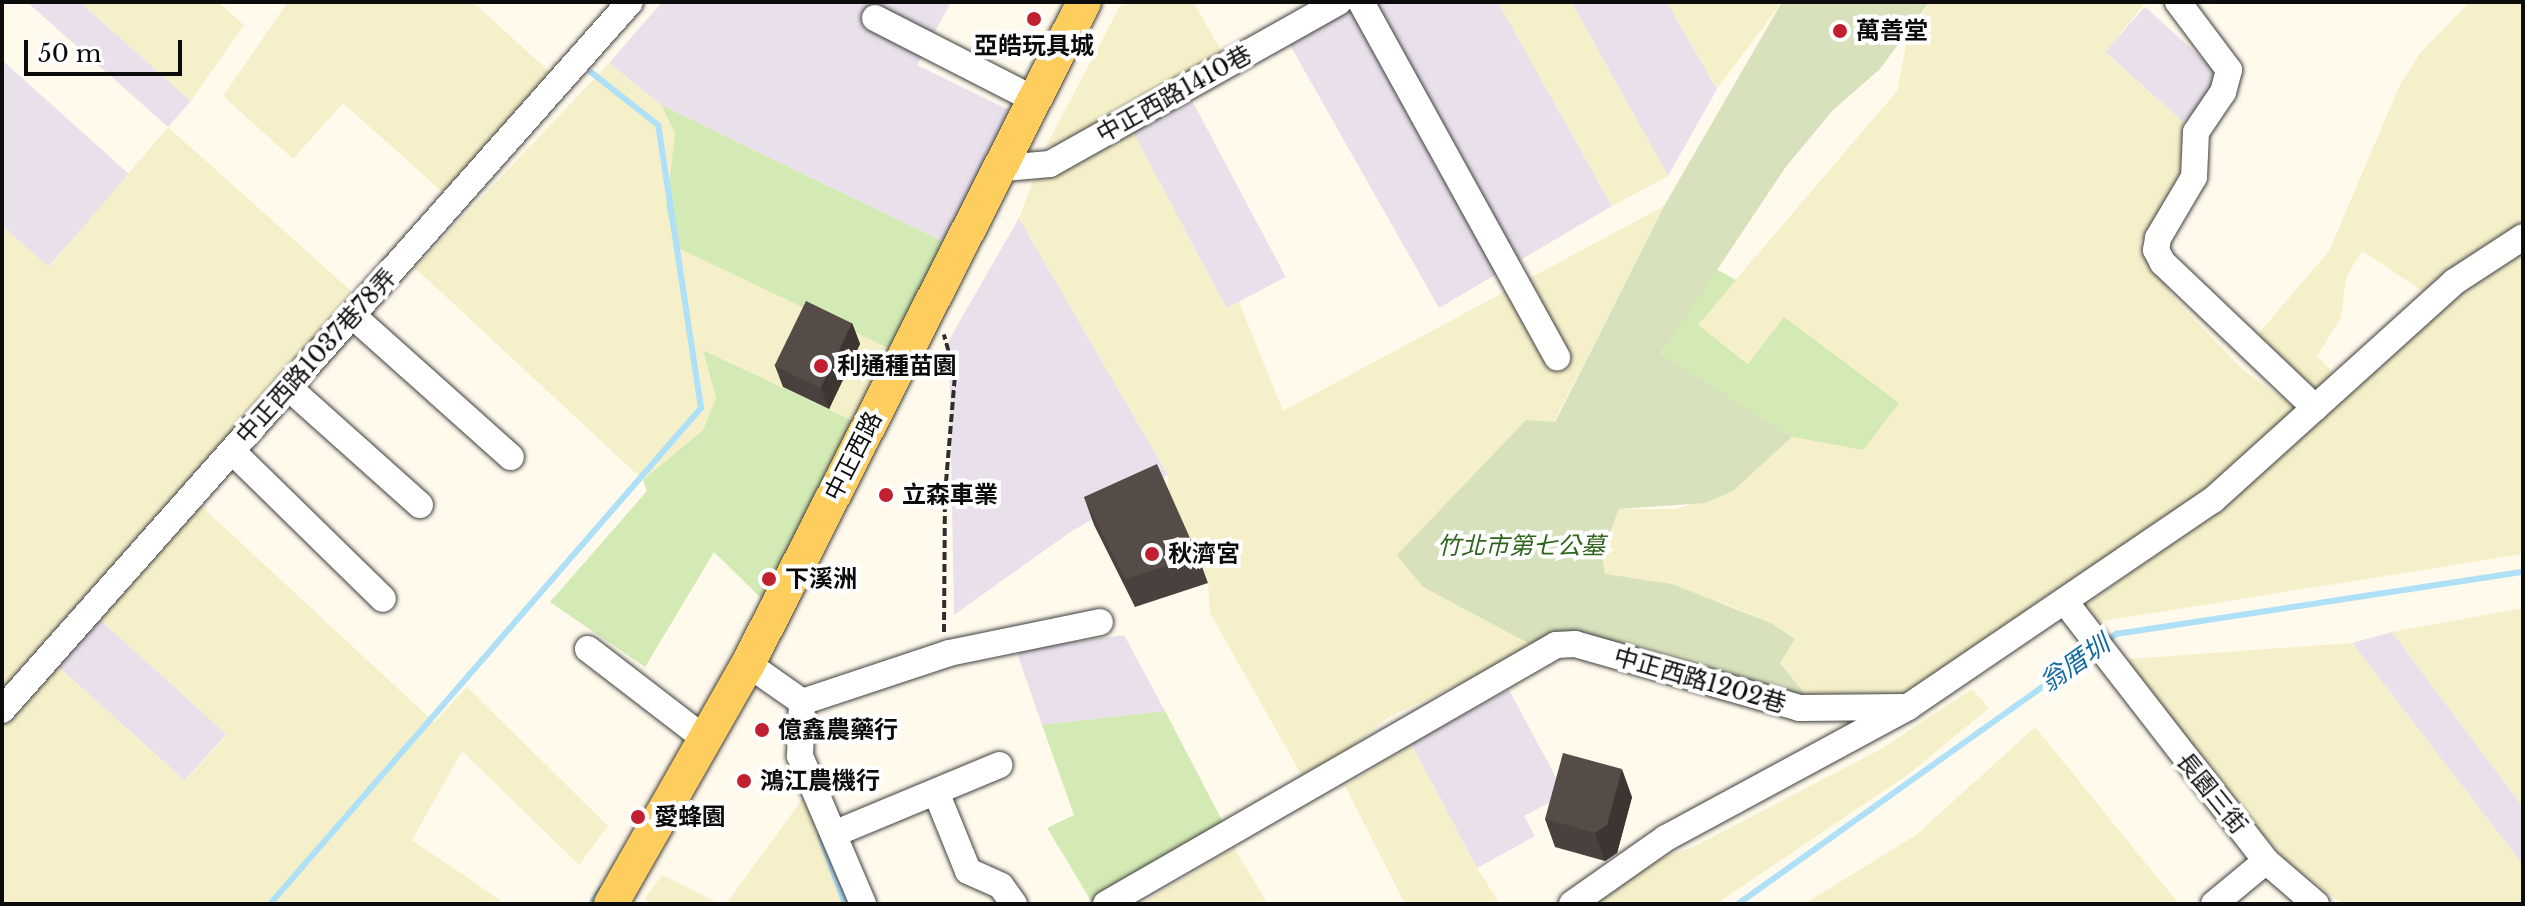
<!DOCTYPE html>
<html>
<head>
<meta charset="utf-8">
<style>
  body { margin:0 }
  #map { position:relative; width:2525px; height:906px; overflow:hidden; background:#fffaeb; font-family:"Libre Baskerville","Noto Sans TC",serif }
  div>[style] { position:absolute }
  [style*='--x'] { left:calc(var(--x)*1px); top:calc(var(--y)*1px); width:calc(var(--w)*1px); rotate:calc(var(--a)*1deg) }
  .industrial>* { inset:0; background:#e9e0eb; transform-origin:0 0 }
  .farmland>* { inset:0; background:#f6f0ca }
  .green>* { inset:0; background:#d3eab4 }
  .cemetery>* { inset:0; background:#d7e1bc }
  .stream>* { height:6px; margin:-3px; padding:0 3px; transform-origin:3px; border-radius:3px; background:#aee0f8 }
  .path>* { height:4px; margin-top:-2px; transform-origin:0; background:repeating-linear-gradient(90deg,#2e2e2e 0 8px,transparent 0 12px) }
  .roads { filter:drop-shadow(0 0 2px #3f3f3f) drop-shadow(0 0 2px #3f3f3f) }
  .minor>* { height:26px; margin:-13px; padding:0 13px; transform-origin:13px; border-radius:13px; background:#fff }
  .major>* { height:34px; margin:-17px; padding:0 17px; transform-origin:17px; border-radius:17px; background:#fdce5d }
  .wall>* { inset:0; background:#49413e }
  .shaded-wall>* { inset:0; background:#3c3532 }
  .building>* { inset:0; background:#554c48; transform-origin:0 0 }
  .dots>* { width:22px; height:22px; translate:-50% -50%; box-sizing:border-box; border:4px solid #fff; border-radius:50% }
  span { translate:-50% -50%; white-space:nowrap; text-align:center; line-height:1.15; -webkit-text-stroke:8px #fff; paint-order:stroke }
  .poi-label { font-size:24px; color:#0c0c0c; font-weight:700 }
  .left { translate:0 -50%; text-align:left }
  .street-label { font-size:24px; color:#0c0c0c }
  .park-label { font-size:24px; color:#2e651b; font-style:italic }
  .water-label { font-size:26px; color:#126aa1; font-style:italic }
  .frame { position:absolute; inset:0; border:4px solid #0c0c0c; pointer-events:none }
  .scale { position:absolute; left:24px; top:40px; width:158px; height:36px; box-sizing:border-box; border:4px solid #0c0c0c; border-top:0; padding-left:10px; font-size:24px; line-height:28px; white-space:nowrap; color:#0c0c0c; -webkit-text-stroke:6px #fff; paint-order:stroke }
</style>
</head>
<body>
<div id="map">
  <div class="industrial">
    <div style="clip-path:polygon(27px 2px,80px 2px,191px 101px,168px 127px)"></div>
    <div style="clip-path:polygon(662px 2px,951px 2px,917px 65px,1009px 110px,944px 242px,661px 105px,609px 63px)"></div>
    <div style="clip-path:polygon(1366px 2px,1498px 2px,1612px 206px,1439px 308px,1290px 45px)"></div>
    <div style="clip-path:polygon(1571px 2px,1667px 2px,1717px 89px,1668px 176px)"></div>
    <div style="left:2145px;top:7px;width:106px;height:60px;rotate:42deg"></div>
    <div style="clip-path:polygon(2px 60px,130px 175px,48px 267px,2px 226px)"></div>
    <div style="left:1189px;top:95px;width:206px;height:67px;rotate:62deg"></div>
    <div style="clip-path:polygon(1019px 218px,1168px 475px,1069px 533px,954px 615px,949px 340px)"></div>
    <div style="left:96px;top:616px;width:176px;height:63px;rotate:42deg"></div>
    <div style="clip-path:polygon(2392px 632px,2523px 807px,2523px 865px,2352px 643px)"></div>
    <div style="clip-path:polygon(1124px 635px,1165px 711px,1042px 725px,1016px 650px)"></div>
    <div style="clip-path:polygon(1509px 690px,1565px 794px,1524px 816px,1535px 836px,1477px 868px,1411px 744px)"></div>
  </div>
  <div class="farmland">
    <div style="clip-path:polygon(80px 2px,218px 2px,244px 25px,191px 101px)"></div>
    <div style="clip-path:polygon(288px 2px,473px 2px,554px 76px,447px 196px,343px 103px,293px 159px,223px 96px)"></div>
    <div style="clip-path:polygon(1137px 2px,1193px 2px,1225px 57px,1067px 147px,1046px 146px,1120px 6px)"></div>
    <div style="clip-path:polygon(1498px 2px,1571px 2px,1668px 176px,1612px 206px)"></div>
    <div style="clip-path:polygon(1667px 2px,1777px 2px,1779px 6px,1717px 89px)"></div>
    <div style="clip-path:polygon(1929px 2px,2146px 2px,2105px 52px,2184px 123px,2181px 147px,2190px 176px,2139px 243px,2163px 271px,2171px 295px,2242px 369px,2302px 412px,2211px 497px,1903px 703px,1809px 699px,1780px 663px,1795px 639px,1771px 623px,1723px 603px,1605px 574px,1602px 554px,1619px 509px,1675px 509px,1733px 491px,1792px 437px,1863px 450px,1784px 317px,1749px 364px,1697px 325px,1897px 91px,1908px 35px)"></div>
    <div style="clip-path:polygon(2470px 2px,2523px 2px,2523px 237px,2433px 298px,2362px 251px,2346px 277px,2341px 318px,2317px 356px,2340px 380px,2318px 399px,2246px 348px,2329px 251px,2399px 87px,2420px 53px)"></div>
    <div style="clip-path:polygon(609px 63px,661px 105px,675px 133px,666px 208px,676px 247px,890px 349px,853px 421px,704px 350px,716px 398px,703px 430px,643px 480px,415px 268px)"></div>
    <div style="clip-path:polygon(1130px 126px,1226px 308px,1239px 302px,1283px 411px,1664px 206px,1554px 422px,1423px 587px,1537px 648px,1389px 717px,1306px 783px,1210px 613px,1208px 583px,1167px 491px,1168px 475px,1019px 218px,1033px 181px)"></div>
    <div style="clip-path:polygon(168px 127px,358px 297px,2px 699px,2px 226px,49px 267px)"></div>
    <div style="clip-path:polygon(2523px 252px,2523px 554px,2096px 622px,2083px 606px,2217px 514px,2462px 292px)"></div>
    <div style="clip-path:polygon(198px 503px,434px 722px,467px 687px,608px 826px,579px 865px,462px 751px,412px 840px,506px 904px,2px 904px,2px 725px,54px 663px,185px 781px,227px 735px,96px 616px)"></div>
    <div style="clip-path:polygon(2523px 608px,2523px 807px,2392px 632px)"></div>
    <div style="clip-path:polygon(2352px 643px,2523px 865px,2523px 904px,2342px 904px,2284px 858px,2127px 679px,2130px 659px)"></div>
    <div style="clip-path:polygon(1972px 689px,1989px 708px,1910px 773px,1716px 904px,1596px 904px,1631px 869px,1695px 846px,1881px 749px)"></div>
    <div style="clip-path:polygon(2035px 727px,2179px 904px,1804px 904px,1916px 835px)"></div>
    <div style="clip-path:polygon(1411px 744px,1477px 868px,1500px 904px,1405px 904px,1345px 786px)"></div>
    <div style="clip-path:polygon(803px 798px,849px 904px,726px 904px)"></div>
    <div style="clip-path:polygon(1234px 848px,1268px 904px,1140px 904px)"></div>
    <div style="clip-path:polygon(662px 875px,720px 904px,652px 904px,644px 899px)"></div>
  </div>
  <div class="green">
    <div style="clip-path:polygon(661px 105px,944px 242px,890px 349px,676px 247px,666px 208px,675px 133px)"></div>
    <div style="clip-path:polygon(1714px 268px,1736px 280px,1698px 325px,1748px 364px,1784px 317px,1899px 403px,1863px 450px,1792px 437px,1661px 355px)"></div>
    <div style="clip-path:polygon(703px 350px,853px 421px,762px 599px,714px 552px,645px 667px,550px 602px,647px 491px,643px 480px,703px 430px,716px 398px)"></div>
    <div style="clip-path:polygon(1165px 711px,1226px 828px,1103px 904px,1093px 904px,1047px 828px,1074px 815px,1042px 725px)"></div>
  </div>
  <div class="cemetery">
    <div style="clip-path:polygon(1782px 2px,1929px 2px,1880px 69px,1833px 110px,1785px 168px,1661px 354px,1792px 437px,1733px 491px,1705px 503px,1619px 509px,1602px 554px,1605px 574px,1672px 584px,1771px 623px,1795px 639px,1780px 663px,1809px 699px,1633px 670px,1537px 648px,1423px 587px,1397px 555px,1526px 420px,1555px 422px,1664px 206px)"></div>
  </div>
  <div class="stream">
    <div style="--x:2105;--y:642;--w:14;--a:-36"></div>
    <div style="--x:2116;--y:634;--w:412;--a:-8.7"></div>
    <div style="--x:820;--y:836;--w:72;--a:69.8"></div>
    <div style="--x:270;--y:904;--w:657;--a:-49.01"></div>
    <div style="--x:701;--y:408;--w:286;--a:-98.6"></div>
    <div style="--x:658;--y:125;--w:85;--a:-141.7"></div>
    <div style="--x:591;--y:904;--w:17;--a:-57"></div>
    <div style="--x:1738;--y:904;--w:436;--a:-35.5"></div>
  </div>
  <div class="path">
    <div style="--x:944;--y:632;--w:138;--a:-89.6"></div>
    <div style="--x:945;--y:494;--w:120;--a:-85.2"></div>
    <div style="--x:955;--y:374;--w:41;--a:-105.8"></div>
  </div>
  <div class="roads">
    <div class="minor">
      <div style="--x:1361;--y:2;--w:406;--a:61.1"></div>
      <div style="--x:2178;--y:2;--w:85;--a:53.1"></div>
      <div style="--x:2229;--y:70;--w:23;--a:105"></div>
      <div style="--x:2223;--y:92;--w:48;--a:124"></div>
      <div style="--x:2196;--y:132;--w:45;--a:92.5"></div>
      <div style="--x:2194;--y:177;--w:71;--a:120.5"></div>
      <div style="--x:2158;--y:238;--w:12;--a:99"></div>
      <div style="--x:2156;--y:250;--w:15;--a:62"></div>
      <div style="--x:2163;--y:263;--w:210;--a:43.6"></div>
      <div style="--x:875;--y:18;--w:180;--a:27.1"></div>
      <div style="--x:1004;--y:168;--w:46;--a:-5"></div>
      <div style="--x:1050;--y:164;--w:331;--a:-29.3"></div>
      <div style="--x:352;--y:315;--w:213;--a:41.8"></div>
      <div style="--x:288;--y:387;--w:177;--a:41.8"></div>
      <div style="--x:232;--y:451;--w:211;--a:44.4"></div>
      <div style="--x:2066;--y:603;--w:326;--a:52.2"></div>
      <div style="--x:2266;--y:861;--w:66;--a:40.7"></div>
      <div style="--x:588;--y:649;--w:148;--a:37.6"></div>
      <div style="--x:748;--y:664;--w:66;--a:35.1"></div>
      <div style="--x:802;--y:702;--w:54;--a:92.1"></div>
      <div style="--x:800;--y:756;--w:161;--a:66.9"></div>
      <div style="--x:802;--y:702;--w:155;--a:-18.4"></div>
      <div style="--x:949;--y:653;--w:154;--a:-11.6"></div>
      <div style="--x:2;--y:710;--w:946;--a:-48.43"></div>
      <div style="--x:936;--y:792;--w:85;--a:67.9"></div>
      <div style="--x:968;--y:871;--w:36;--a:24"></div>
      <div style="--x:1001;--y:886;--w:22;--a:54"></div>
      <div style="--x:836;--y:833;--w:177;--a:-22.6"></div>
      <div style="--x:1106;--y:904;--w:519;--a:-29.92"></div>
      <div style="--x:1556;--y:645;--w:19;--a:-3"></div>
      <div style="--x:1575;--y:644;--w:233;--a:15.9"></div>
      <div style="--x:1799;--y:708;--w:105;--a:-0.5"></div>
      <div style="--x:1572;--y:904;--w:115;--a:-35.1"></div>
      <div style="--x:1666;--y:838;--w:275;--a:-28.4"></div>
      <div style="--x:1908;--y:707;--w:369;--a:-34.2"></div>
      <div style="--x:2213;--y:500;--w:325;--a:-42.1"></div>
      <div style="--x:2454;--y:282;--w:82;--a:-33.1"></div>
      <div style="--x:2214;--y:904;--w:67;--a:-39.6"></div>
    </div>
    <div class="major">
      <div style="--x:611;--y:904;--w:276;--a:-60.3"></div>
      <div style="--x:748;--y:664;--w:742;--a:-63.09"></div>
    </div>
  </div>
  <div class="wall">
    <div style="clip-path:polygon(852px 323px,860px 344px,829px 409px,783px 387px,775px 366px)"></div>
    <div style="clip-path:polygon(1084px 497px,1198px 556px,1208px 583px,1135px 607px,1094px 525px)"></div>
    <div style="clip-path:polygon(1632px 797px,1617px 853px,1605px 861px,1555px 847px,1545px 819px)"></div>
  </div>
  <div class="shaded-wall">
    <div style="clip-path:polygon(852px 323px,860px 344px,829px 409px,821px 388px)"></div>
    <div style="clip-path:polygon(1622px 769px,1632px 797px,1617px 853px,1605px 861px,1595px 833px)"></div>
  </div>
  <div class="building">
    <div style="left:806px;top:301px;width:51px;height:72px;rotate:26deg"></div>
    <div style="clip-path:polygon(1157px 464px,1198px 556px,1125px 579px,1084px 497px)"></div>
    <div style="clip-path:polygon(1563px 753px,1622px 769px,1607px 825px,1595px 833px,1545px 819px)"></div>
  </div>
  <div class="dots">
    <div style="left:1034px;top:19px;background:#c02030"></div>
    <div style="left:1840px;top:31px;background:#c02030"></div>
    <div style="left:821px;top:366px;background:#c02030"></div>
    <div style="left:886px;top:495px;background:#c02030"></div>
    <div style="left:1152px;top:554px;background:#c02030"></div>
    <div style="left:769px;top:579px;background:#c02030"></div>
    <div style="left:762px;top:730px;background:#c02030"></div>
    <div style="left:744px;top:781px;background:#c02030"></div>
    <div style="left:638px;top:817px;background:#c02030"></div>
  </div>
  <div class="poi-label">
    <span class="left" style="left:1856px;top:31px">萬善堂</span>
    <span style="left:1034px;top:46px">亞皓玩具城</span>
    <span class="left" style="left:837px;top:366px">利通種苗園</span>
    <span class="left" style="left:902px;top:495px">立森車業</span>
    <span class="left" style="left:1168px;top:554px">秋濟宮</span>
    <span class="left" style="left:785px;top:579px">下溪洲</span>
    <span class="left" style="left:778px;top:730px">億鑫農藥行</span>
    <span class="left" style="left:760px;top:781px">鴻江農機行</span>
    <span class="left" style="left:654px;top:817px">愛蜂園</span>
  </div>
  <div class="street-label">
    <span style="left:1174px;top:94px;rotate:-29deg">中正西路1410巷</span>
    <span style="left:316px;top:356px;rotate:-48deg">中正西路1037巷78弄</span>
    <span style="left:853px;top:456px;rotate:-63deg">中正西路</span>
    <span style="left:1700px;top:680px;rotate:16deg">中正西路1202巷</span>
    <span style="left:2212px;top:793px;rotate:51deg">長園三街</span>
  </div>
  <div class="park-label">
    <span style="left:1521px;top:546px">竹北市第七公墓</span>
  </div>
  <div class="water-label">
    <span style="left:2075px;top:664px;rotate:-35deg">翁厝圳</span>
  </div>
  <div class="frame"></div>
  <div class="scale">50 m</div>
</div>
</body>
</html>
